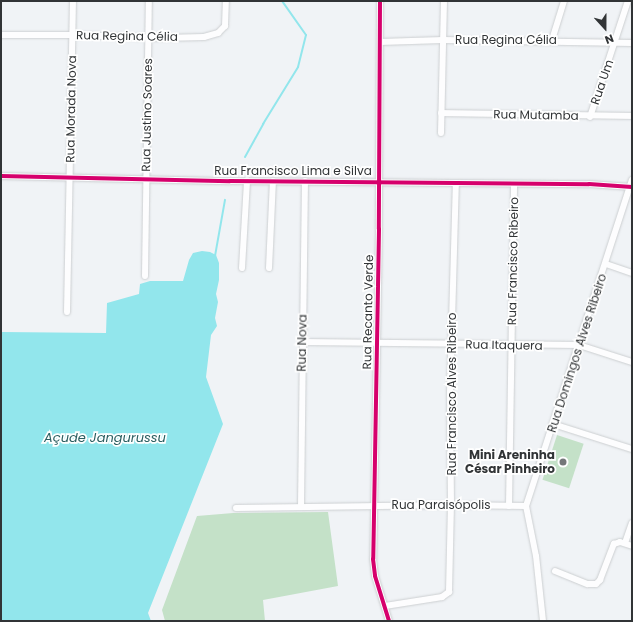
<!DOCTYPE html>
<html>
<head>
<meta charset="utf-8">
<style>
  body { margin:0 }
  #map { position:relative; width:633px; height:622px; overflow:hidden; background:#f0f3f6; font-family:Poppins,sans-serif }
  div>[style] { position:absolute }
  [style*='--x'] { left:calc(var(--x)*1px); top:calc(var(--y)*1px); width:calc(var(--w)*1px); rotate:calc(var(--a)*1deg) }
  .green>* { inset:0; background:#c4e1c8; transform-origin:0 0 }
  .water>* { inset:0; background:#92e6ec }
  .stream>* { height:2px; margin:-1px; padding:0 1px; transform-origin:1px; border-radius:1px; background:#92e6ec }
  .roads { filter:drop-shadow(0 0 1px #cccfd1) drop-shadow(0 0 1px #cccfd1) }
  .minor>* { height:6px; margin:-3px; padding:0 3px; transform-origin:3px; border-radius:3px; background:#fdfdfe }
  .cycleway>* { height:4px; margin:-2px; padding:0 2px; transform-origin:2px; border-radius:2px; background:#d6006c }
  .dots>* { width:11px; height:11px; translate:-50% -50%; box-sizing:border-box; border:2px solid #fff; border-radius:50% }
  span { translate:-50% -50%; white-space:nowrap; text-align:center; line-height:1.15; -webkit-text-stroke:3.5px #fff; paint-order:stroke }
  .street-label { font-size:12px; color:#313436 }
  .poi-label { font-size:12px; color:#313436; font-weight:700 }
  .right { translate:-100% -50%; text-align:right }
  .water-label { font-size:13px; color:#2b5f61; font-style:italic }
  .frame { position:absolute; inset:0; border:2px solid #313436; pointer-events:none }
  .north { position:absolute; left:585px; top:8px; width:40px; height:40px; -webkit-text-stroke:3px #fff; paint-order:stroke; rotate:159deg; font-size:11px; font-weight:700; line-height:16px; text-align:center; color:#313436 }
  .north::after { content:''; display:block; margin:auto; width:14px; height:18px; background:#313436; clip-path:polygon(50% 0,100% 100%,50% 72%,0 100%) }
</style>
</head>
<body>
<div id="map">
  <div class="green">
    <div style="left:557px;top:435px;width:28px;height:47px;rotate:18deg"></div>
    <div style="clip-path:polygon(328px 512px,338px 586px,263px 600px,265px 621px,165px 621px,162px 610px,197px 516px,233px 513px)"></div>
  </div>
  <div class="water">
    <div style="clip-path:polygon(202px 251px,210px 252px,216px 255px,219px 263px,219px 280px,216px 294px,218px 302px,215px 318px,217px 326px,211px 335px,206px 377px,223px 424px,148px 613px,151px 621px,1px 621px,1px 324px,2px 332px,106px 333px,107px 303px,139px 294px,140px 284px,150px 281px,183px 281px,189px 260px,193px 253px)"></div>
  </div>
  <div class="stream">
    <div style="--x:245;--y:157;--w:38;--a:-61"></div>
    <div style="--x:263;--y:124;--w:67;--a:-58.4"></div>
    <div style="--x:298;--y:67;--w:33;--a:-76"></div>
    <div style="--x:306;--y:35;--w:42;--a:-125.2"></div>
    <div style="--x:215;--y:256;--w:57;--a:-79.9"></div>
  </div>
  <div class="roads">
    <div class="minor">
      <div style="--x:380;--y:1;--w:228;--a:90.3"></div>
      <div style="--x:379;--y:229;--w:330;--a:91"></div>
      <div style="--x:373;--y:559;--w:17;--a:83"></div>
      <div style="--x:375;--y:576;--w:47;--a:72.7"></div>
      <div style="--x:1;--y:35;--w:71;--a:0"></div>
      <div style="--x:72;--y:35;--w:91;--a:1.9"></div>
      <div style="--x:163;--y:38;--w:41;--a:-1.4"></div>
      <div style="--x:204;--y:37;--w:15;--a:-16"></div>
      <div style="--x:218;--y:33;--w:10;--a:-45"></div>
      <div style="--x:225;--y:26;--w:25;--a:-88"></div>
      <div style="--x:552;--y:40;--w:41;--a:-72.9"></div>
      <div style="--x:380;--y:42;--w:63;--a:-1.8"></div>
      <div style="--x:443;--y:40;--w:189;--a:0.9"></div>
      <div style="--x:441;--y:113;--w:191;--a:0.9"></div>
      <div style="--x:590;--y:117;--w:122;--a:-71.9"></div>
      <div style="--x:441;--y:133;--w:132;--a:-88.7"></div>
      <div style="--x:1;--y:176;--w:229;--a:1.3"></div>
      <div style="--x:230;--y:181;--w:359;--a:0.5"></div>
      <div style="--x:589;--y:184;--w:43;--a:4"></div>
      <div style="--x:606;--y:264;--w:28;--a:19"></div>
      <div style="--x:242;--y:268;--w:88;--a:-86.7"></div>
      <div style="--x:269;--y:268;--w:87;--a:-87.4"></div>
      <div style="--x:145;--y:276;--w:275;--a:-89.2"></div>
      <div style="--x:67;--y:312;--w:311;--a:-88.9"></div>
      <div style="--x:302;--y:342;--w:277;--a:0.6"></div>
      <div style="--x:579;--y:345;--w:56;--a:17.8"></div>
      <div style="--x:553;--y:424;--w:83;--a:17.6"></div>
      <div style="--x:301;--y:506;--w:325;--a:-89.3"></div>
      <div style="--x:509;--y:506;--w:322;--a:-89.1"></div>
      <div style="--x:236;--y:508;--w:215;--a:-0.8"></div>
      <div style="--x:451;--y:505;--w:75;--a:0.8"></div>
      <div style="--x:625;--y:543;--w:21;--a:-71"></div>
      <div style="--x:555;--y:571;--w:35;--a:22"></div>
      <div style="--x:588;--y:584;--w:8;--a:0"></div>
      <div style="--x:596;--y:584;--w:6;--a:-45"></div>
      <div style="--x:600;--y:580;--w:39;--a:-69"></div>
      <div style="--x:614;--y:544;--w:6;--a:-18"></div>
      <div style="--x:620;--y:542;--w:13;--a:18"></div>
      <div style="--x:385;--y:606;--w:58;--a:-9"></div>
      <div style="--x:442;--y:597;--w:9;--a:-36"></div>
      <div style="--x:449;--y:592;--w:87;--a:-88.7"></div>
      <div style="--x:451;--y:505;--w:112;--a:-90.5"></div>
      <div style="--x:450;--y:393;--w:210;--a:-88.4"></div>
      <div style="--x:543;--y:621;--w:65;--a:-96.1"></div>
      <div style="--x:536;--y:556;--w:51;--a:-101.3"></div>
      <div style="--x:526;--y:506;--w:343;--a:-72"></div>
    </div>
  </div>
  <div class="cycleway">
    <div style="--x:380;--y:1;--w:228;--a:90.3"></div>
    <div style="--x:379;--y:229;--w:330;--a:91"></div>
    <div style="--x:373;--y:559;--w:17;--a:83"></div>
    <div style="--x:375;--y:576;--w:47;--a:72.7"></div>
    <div style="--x:1;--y:176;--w:229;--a:1.3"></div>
    <div style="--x:230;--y:181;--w:359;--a:0.5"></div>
    <div style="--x:589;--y:184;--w:43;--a:4"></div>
  </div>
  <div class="dots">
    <div style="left:563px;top:462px;background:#747779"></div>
  </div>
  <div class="street-label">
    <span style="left:127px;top:36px;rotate:1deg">Rua Regina Célia</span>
    <span style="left:506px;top:40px">Rua Regina Célia</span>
    <span style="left:602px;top:82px;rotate:-71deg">Rua Um</span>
    <span style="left:71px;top:109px;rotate:-89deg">Rua Morada Nova</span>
    <span style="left:147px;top:115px;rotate:-89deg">Rua Justino Soares</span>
    <span style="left:536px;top:115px;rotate:1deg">Rua Mutamba</span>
    <span style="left:293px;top:171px">Rua Francisco Lima e Silva</span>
    <span style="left:513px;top:261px;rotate:-89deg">Rua Francisco Ribeiro</span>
    <span style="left:368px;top:312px;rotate:-89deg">Rua Recanto Verde</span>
    <span style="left:302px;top:343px;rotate:-89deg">Rua Nova</span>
    <span style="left:504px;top:345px;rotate:1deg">Rua Itaquera</span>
    <span style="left:577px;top:353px;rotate:-72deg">Rua Domingos Alves Ribeiro</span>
    <span style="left:452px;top:394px;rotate:-90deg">Rua Francisco Alves Ribeiro</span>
    <span style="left:441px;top:505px">Rua Paraisópolis</span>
  </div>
  <div class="poi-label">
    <span class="right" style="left:555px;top:462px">Mini Areninha<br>César Pinheiro</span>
  </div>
  <div class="water-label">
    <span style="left:105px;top:438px">Açude Jangurussu</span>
  </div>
  <div class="frame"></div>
  <div class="north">N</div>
</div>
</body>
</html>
